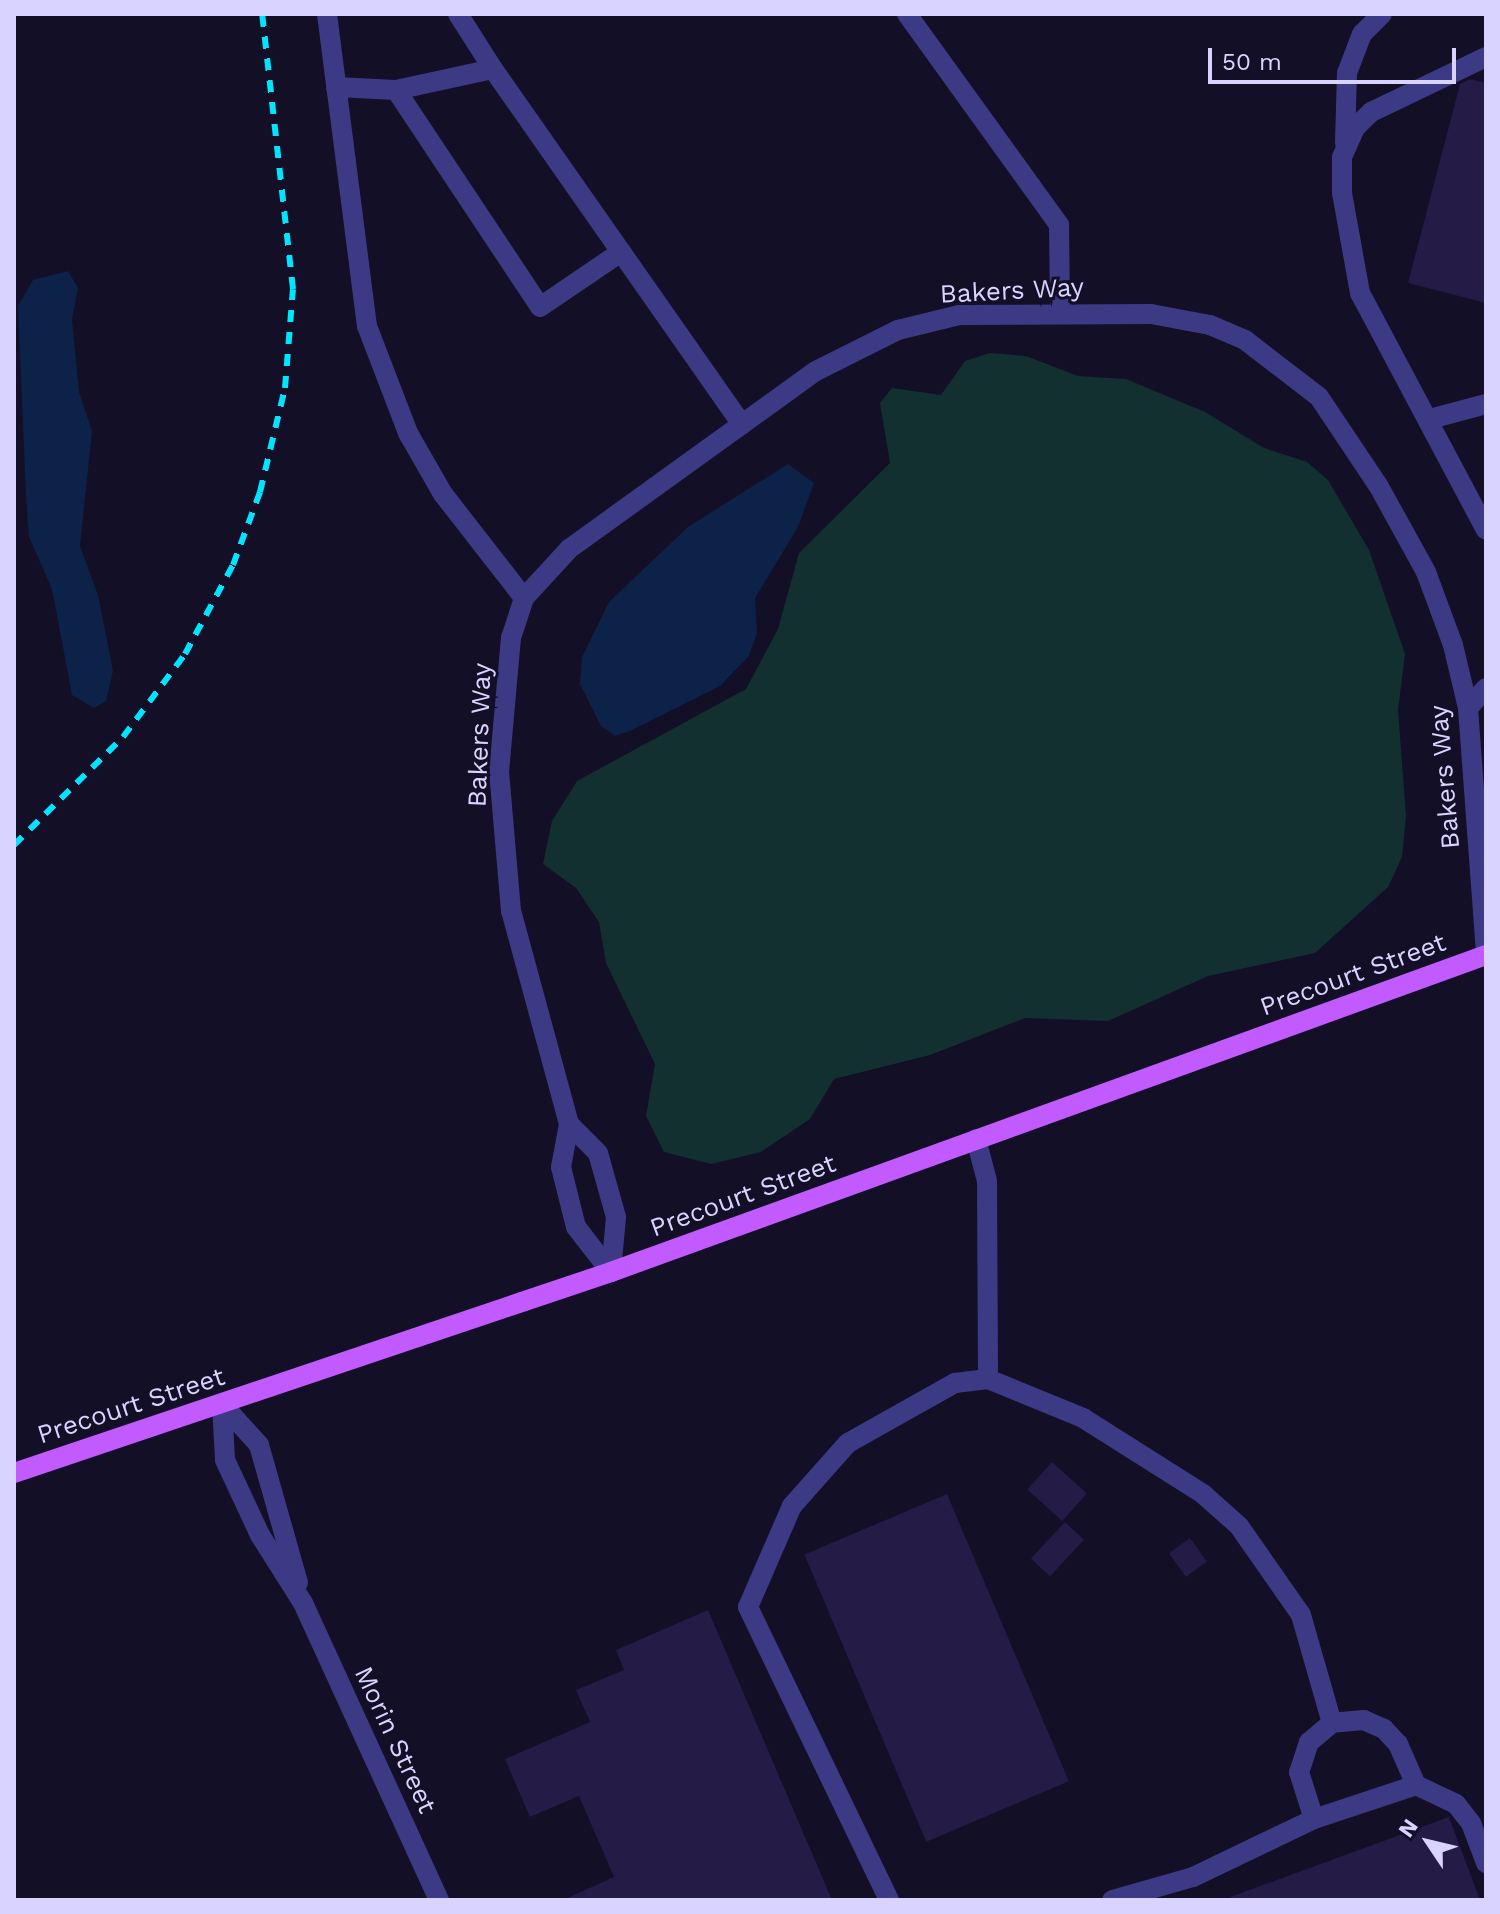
<!DOCTYPE html>
<html>
<head>
<meta charset="utf-8">
<style>
  body { margin:0 }
  #map { position:relative; width:1500px; height:1914px; overflow:hidden; background:#130f26; font-family:"Work Sans",sans-serif }
  div>[style] { position:absolute }
  [style*='--x'] { left:calc(var(--x)*1px); top:calc(var(--y)*1px); width:calc(var(--w)*1px); rotate:calc(var(--a)*1deg) }
  .green>* { inset:0; background:#12302f }
  .water>* { inset:0; background:#0c2248 }
  .building>* { inset:0; background:#241b47; transform-origin:0 0 }
  .minor>* { height:20px; margin:-10px; padding:0 10px; transform-origin:10px; border-radius:10px; background:#3d3a85 }
  .major>* { height:20px; margin:-10px; padding:0 10px; transform-origin:10px; border-radius:10px; background:#c25bff }
  .rail>* { height:6px; margin-top:-3px; transform-origin:0; background:repeating-linear-gradient(90deg,#00e5ff 0 12px,transparent 0 22px) }
  span { translate:-50% -50%; white-space:nowrap; text-align:center; line-height:1.15; -webkit-text-stroke:6px #130f26; paint-order:stroke }
  .street-label { font-size:26px; color:#d9d4ff }
  .frame { position:absolute; inset:0; border:16px solid #d9d4ff; pointer-events:none }
  .north { position:absolute; left:1388px; top:1802px; width:80px; height:80px; -webkit-text-stroke:6px #130f26; paint-order:stroke; rotate:305deg; font-size:22px; font-weight:700; line-height:32px; text-align:center; color:#d9d4ff }
  .north::after { content:''; display:block; margin:auto; width:28px; height:36px; background:#d9d4ff; clip-path:polygon(50% 0,100% 100%,50% 72%,0 100%) }
  .scale { position:absolute; left:1208px; top:48px; width:248px; height:36px; box-sizing:border-box; border:4px solid #d9d4ff; border-top:0; padding-left:10px; font-size:24px; line-height:28px; white-space:nowrap; color:#d9d4ff; -webkit-text-stroke:6px #130f26; paint-order:stroke }
</style>
</head>
<body>
<div id="map">
  <div class="green">
    <div style="clip-path:polygon(990px 353px,1026px 356px,1078px 376px,1126px 379px,1205px 412px,1264px 448px,1307px 462px,1328px 480px,1369px 550px,1405px 654px,1398px 710px,1406px 816px,1402px 857px,1388px 887px,1315px 953px,1208px 976px,1108px 1021px,1025px 1018px,930px 1055px,834px 1079px,810px 1119px,761px 1152px,711px 1164px,664px 1152px,646px 1116px,655px 1064px,606px 963px,599px 922px,576px 888px,543px 864px,552px 821px,577px 781px,746px 689px,778px 629px,799px 553px,890px 463px,880px 403px,892px 388px,941px 395px,965px 361px)"></div>
  </div>
  <div class="water">
    <div style="clip-path:polygon(68px 271px,78px 288px,72px 319px,79px 392px,92px 431px,80px 546px,98px 595px,113px 671px,106px 701px,94px 708px,72px 695px,52px 589px,29px 537px,26px 496px,18px 306px,33px 280px)"></div>
    <div style="clip-path:polygon(788px 464px,814px 483px,798px 527px,755px 598px,757px 633px,749px 656px,720px 686px,630px 731px,615px 736px,601px 726px,580px 684px,582px 657px,609px 602px,688px 527px)"></div>
  </div>
  <div class="building">
    <div style="clip-path:polygon(1470px 79px,1486px 83px,1486px 303px,1408px 283px,1460px 84px)"></div>
    <div style="left:1052px;top:1462px;width:47px;height:37px;rotate:42deg"></div>
    <div style="left:947px;top:1494px;width:312px;height:155px;rotate:67deg"></div>
    <div style="left:1065px;top:1522px;width:26px;height:50px;rotate:43deg"></div>
    <div style="left:1190px;top:1538px;width:29px;height:26px;rotate:54deg"></div>
    <div style="clip-path:polygon(708px 1610px,832px 1900px,563px 1900px,614px 1877px,579px 1796px,530px 1817px,505px 1759px,590px 1722px,576px 1690px,624px 1670px,616px 1650px)"></div>
    <div style="clip-path:polygon(1449px 1817px,1480px 1900px,1231px 1900px,1230px 1897px)"></div>
  </div>
  <div class="minor">
    <div style="--x:327;--y:14;--w:315;--a:82.7"></div>
    <div style="--x:367;--y:326;--w:115;--a:69"></div>
    <div style="--x:408;--y:433;--w:70;--a:60.2"></div>
    <div style="--x:443;--y:494;--w:132;--a:52.1"></div>
    <div style="--x:907;--y:14;--w:260;--a:54.2"></div>
    <div style="--x:1059;--y:225;--w:88;--a:89.3"></div>
    <div style="--x:1486;--y:57;--w:127;--a:154.4"></div>
    <div style="--x:1371;--y:112;--w:23;--a:135"></div>
    <div style="--x:1355;--y:128;--w:32;--a:114"></div>
    <div style="--x:1342;--y:157;--w:36;--a:90"></div>
    <div style="--x:1342;--y:193;--w:102;--a:79.8"></div>
    <div style="--x:1360;--y:293;--w:268;--a:62"></div>
    <div style="--x:493;--y:69;--w:434;--a:55"></div>
    <div style="--x:336;--y:87;--w:60;--a:2.9"></div>
    <div style="--x:396;--y:90;--w:99;--a:-12.2"></div>
    <div style="--x:493;--y:69;--w:65;--a:-122.5"></div>
    <div style="--x:396;--y:90;--w:260;--a:56.4"></div>
    <div style="--x:540;--y:307;--w:98;--a:-34.2"></div>
    <div style="--x:1345;--y:143;--w:70;--a:-88.4"></div>
    <div style="--x:1347;--y:73;--w:42;--a:-69"></div>
    <div style="--x:1362;--y:34;--w:28;--a:-45"></div>
    <div style="--x:1430;--y:419;--w:58;--a:-15"></div>
    <div style="--x:1468;--y:708;--w:27;--a:-48"></div>
    <div style="--x:569;--y:1124;--w:44;--a:100.5"></div>
    <div style="--x:561;--y:1167;--w:62;--a:76"></div>
    <div style="--x:576;--y:1227;--w:57;--a:52.1"></div>
    <div style="--x:976;--y:1139;--w:43;--a:75.3"></div>
    <div style="--x:987;--y:1181;--w:198;--a:89.7"></div>
    <div style="--x:611;--y:1272;--w:55;--a:-84.8"></div>
    <div style="--x:616;--y:1217;--w:66;--a:-105.7"></div>
    <div style="--x:598;--y:1153;--w:41;--a:-135"></div>
    <div style="--x:569;--y:1124;--w:221;--a:-105.2"></div>
    <div style="--x:511;--y:911;--w:140;--a:-94.9"></div>
    <div style="--x:499;--y:772;--w:135;--a:-84.9"></div>
    <div style="--x:511;--y:638;--w:42;--a:-72"></div>
    <div style="--x:524;--y:598;--w:67;--a:-47.4"></div>
    <div style="--x:569;--y:549;--w:304;--a:-35.8"></div>
    <div style="--x:816;--y:371;--w:92;--a:-26.6"></div>
    <div style="--x:898;--y:330;--w:63;--a:-13.8"></div>
    <div style="--x:959;--y:315;--w:192;--a:-0.3"></div>
    <div style="--x:1151;--y:314;--w:60;--a:10.6"></div>
    <div style="--x:1210;--y:325;--w:38;--a:23"></div>
    <div style="--x:1245;--y:340;--w:93;--a:37.6"></div>
    <div style="--x:1319;--y:397;--w:106;--a:56.2"></div>
    <div style="--x:1378;--y:485;--w:99;--a:61.1"></div>
    <div style="--x:1426;--y:572;--w:78;--a:69.7"></div>
    <div style="--x:1453;--y:645;--w:65;--a:76.6"></div>
    <div style="--x:1468;--y:708;--w:248;--a:85.8"></div>
    <div style="--x:222;--y:1404;--w:56;--a:86.9"></div>
    <div style="--x:225;--y:1460;--w:83;--a:65"></div>
    <div style="--x:260;--y:1535;--w:80;--a:57.7"></div>
    <div style="--x:303;--y:1603;--w:327;--a:65.4"></div>
    <div style="--x:222;--y:1404;--w:55;--a:47.9"></div>
    <div style="--x:259;--y:1445;--w:143;--a:74.2"></div>
    <div style="--x:1416;--y:1785;--w:44;--a:25.4"></div>
    <div style="--x:1456;--y:1804;--w:24;--a:52"></div>
    <div style="--x:1471;--y:1823;--w:43;--a:69.4"></div>
    <div style="--x:1314;--y:1819;--w:108;--a:-18.4"></div>
    <div style="--x:1416;--y:1785;--w:45;--a:-113.7"></div>
    <div style="--x:1398;--y:1744;--w:21;--a:-133"></div>
    <div style="--x:1384;--y:1729;--w:22;--a:-156"></div>
    <div style="--x:1364;--y:1720;--w:32;--a:175"></div>
    <div style="--x:889;--y:1900;--w:325;--a:-115.7"></div>
    <div style="--x:748;--y:1607;--w:110;--a:-66.5"></div>
    <div style="--x:792;--y:1506;--w:84;--a:-48.4"></div>
    <div style="--x:848;--y:1443;--w:123;--a:-29.3"></div>
    <div style="--x:955;--y:1383;--w:33;--a:-7"></div>
    <div style="--x:988;--y:1379;--w:103;--a:22.3"></div>
    <div style="--x:1083;--y:1418;--w:142;--a:32.3"></div>
    <div style="--x:1203;--y:1494;--w:48;--a:41.6"></div>
    <div style="--x:1239;--y:1526;--w:108;--a:55.1"></div>
    <div style="--x:1301;--y:1615;--w:112;--a:74"></div>
    <div style="--x:1332;--y:1723;--w:30;--a:140"></div>
    <div style="--x:1309;--y:1742;--w:32;--a:108"></div>
    <div style="--x:1299;--y:1772;--w:49;--a:72.3"></div>
    <div style="--x:1314;--y:1819;--w:134;--a:154.4"></div>
    <div style="--x:1193;--y:1877;--w:84;--a:164.1"></div>
  </div>
  <div class="major">
    <div style="--x:14;--y:1473;--w:630;--a:-18.61"></div>
    <div style="--x:611;--y:1272;--w:931;--a:-19.91"></div>
  </div>
  <div class="rail">
    <div style="--x:14;--y:845;--w:153;--a:-44.7"></div>
    <div style="--x:123;--y:737;--w:104;--a:-53.2"></div>
    <div style="--x:185;--y:654;--w:101;--a:-61.7"></div>
    <div style="--x:233;--y:565;--w:78;--a:-69.7"></div>
    <div style="--x:260;--y:492;--w:107;--a:-76.5"></div>
    <div style="--x:285;--y:388;--w:99;--a:-85.4"></div>
    <div style="--x:293;--y:289;--w:277;--a:-96.4"></div>
  </div>
  <div class="street-label">
    <span style="left:1012px;top:291px;rotate:-3deg">Bakers Way</span>
    <span style="left:480px;top:735px;rotate:-88deg">Bakers Way</span>
    <span style="left:1445px;top:777px;rotate:-95deg">Bakers Way</span>
    <span style="left:1353px;top:975px;rotate:-20deg">Precourt Street</span>
    <span style="left:743px;top:1196px;rotate:-20deg">Precourt Street</span>
    <span style="left:131px;top:1406px;rotate:-18deg">Precourt Street</span>
    <span style="left:395px;top:1740px;rotate:65deg">Morin Street</span>
  </div>
  <div class="frame"></div>
  <div class="north">N</div>
  <div class="scale">50 m</div>
</div>
</body>
</html>
